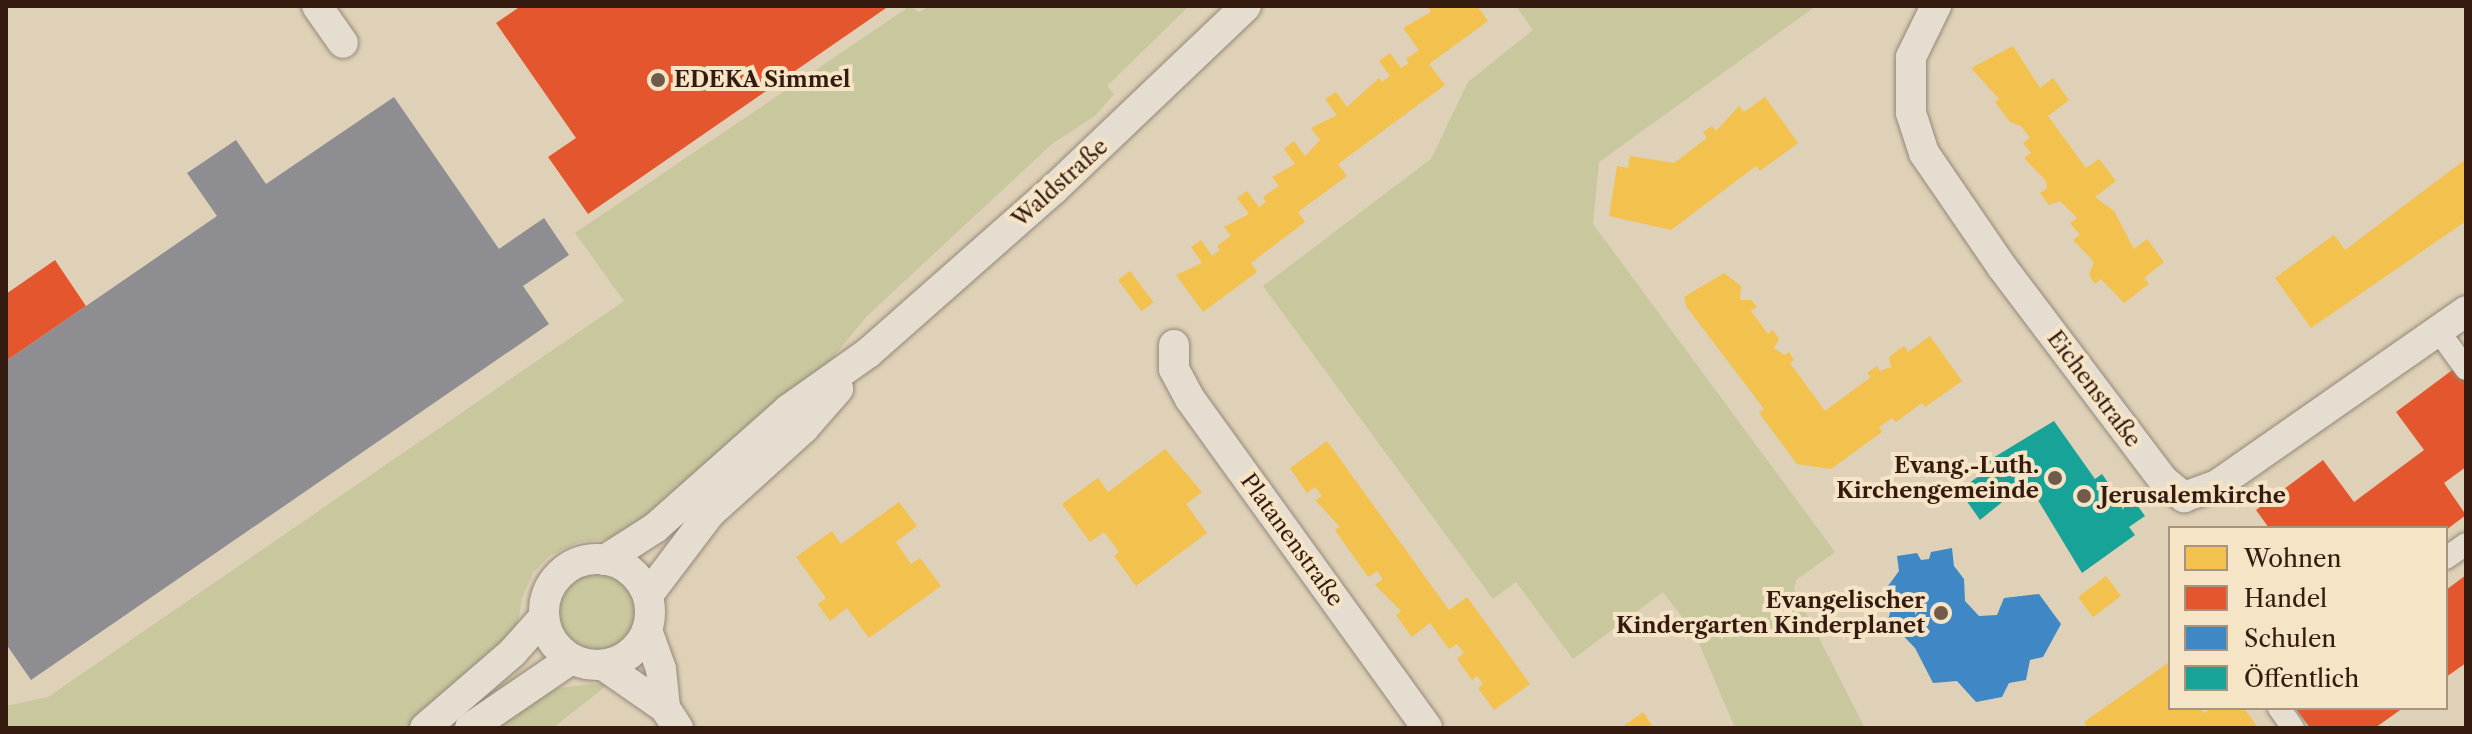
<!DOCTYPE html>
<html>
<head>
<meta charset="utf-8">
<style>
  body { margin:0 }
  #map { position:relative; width:2472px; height:734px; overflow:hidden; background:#dfd1b7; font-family:"Libre Caslon Text",serif }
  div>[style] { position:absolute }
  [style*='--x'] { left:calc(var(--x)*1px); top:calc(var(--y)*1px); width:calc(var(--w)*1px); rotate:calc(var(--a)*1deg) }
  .green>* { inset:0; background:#c8c79e }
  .round { border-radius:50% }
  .homes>* { inset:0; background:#f2c14e; transform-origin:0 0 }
  .shops>* { inset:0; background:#e4572e }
  .schools>* { inset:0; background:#3f88c5 }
  .public>* { inset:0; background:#17a398 }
  .industry>* { inset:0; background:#8d8d92 }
  .roads { filter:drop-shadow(0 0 2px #938778) drop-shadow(0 0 2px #938778) }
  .pedestrian>* { height:22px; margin:-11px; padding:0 11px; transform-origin:11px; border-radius:11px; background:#e5ded0 }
  .minor>* { height:30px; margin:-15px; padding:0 15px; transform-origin:15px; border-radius:15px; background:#e5ded0 }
  .minor>.ring { margin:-15px; padding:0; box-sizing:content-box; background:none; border:30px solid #e5ded0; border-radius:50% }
  .dots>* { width:22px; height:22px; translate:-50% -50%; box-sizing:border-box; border:4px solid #f5e4c6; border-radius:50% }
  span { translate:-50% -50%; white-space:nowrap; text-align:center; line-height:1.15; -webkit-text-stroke:8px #f5e4c6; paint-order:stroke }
  .poi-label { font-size:22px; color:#351a0f; font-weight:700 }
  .left { translate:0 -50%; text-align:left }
  .right { translate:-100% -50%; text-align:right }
  .street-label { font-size:22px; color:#351a0f }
  .frame { position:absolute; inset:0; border:8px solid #351a0f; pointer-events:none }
  .legend { position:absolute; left:2168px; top:526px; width:280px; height:184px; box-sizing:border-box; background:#f5e4c6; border:2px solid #a8937d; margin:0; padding:10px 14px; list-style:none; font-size:24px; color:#351a0f }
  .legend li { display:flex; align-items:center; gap:16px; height:40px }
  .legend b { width:40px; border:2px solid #a8937d }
</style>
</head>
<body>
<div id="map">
  <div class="green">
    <div style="clip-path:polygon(910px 6px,919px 12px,929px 6px,1189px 6px,1107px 86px,1114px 94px,1095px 116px,1052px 144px,866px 317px,826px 366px,661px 508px,617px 538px,579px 542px,549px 556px,533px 573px,522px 598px,516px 634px,411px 728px,6px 728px,6px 706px,48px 697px,624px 301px,575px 233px)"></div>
    <div style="clip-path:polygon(1516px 6px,1816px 6px,1599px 162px,1593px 224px,1835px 552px,1796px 580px,1794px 589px,1865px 728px,1735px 728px,1695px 634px,1663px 592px,1573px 659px,1516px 582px,1493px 599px,1263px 286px,1431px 159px,1468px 82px,1533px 30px)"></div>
    <div class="round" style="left:557px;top:572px;width:80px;height:80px"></div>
    <div style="clip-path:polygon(611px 682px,553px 728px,498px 728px,540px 690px)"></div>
  </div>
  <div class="homes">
    <div style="clip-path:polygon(1427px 6px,1477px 6px,1488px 21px,1429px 64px,1445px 85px,1338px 164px,1347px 176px,1298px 212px,1305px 222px,1251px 263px,1257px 272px,1203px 312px,1176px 275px,1202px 263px,1191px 247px,1201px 240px,1212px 256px,1220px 250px,1217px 246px,1231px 236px,1224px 227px,1249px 214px,1237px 198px,1247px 191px,1259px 207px,1266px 202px,1263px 197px,1279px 186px,1272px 177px,1295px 164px,1284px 149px,1294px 141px,1305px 156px,1320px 140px,1311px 128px,1337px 115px,1325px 99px,1336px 92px,1347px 107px,1379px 78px,1382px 82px,1390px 76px,1379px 61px,1390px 53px,1401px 68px,1409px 63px,1406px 59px,1419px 50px,1403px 28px,1431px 12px)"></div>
    <div style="clip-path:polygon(2013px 46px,2040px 88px,2053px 78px,2069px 100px,2048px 116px,2086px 168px,2099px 159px,2116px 181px,2095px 197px,2114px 211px,2134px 249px,2147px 239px,2164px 262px,2144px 278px,2149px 284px,2124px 303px,2101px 279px,2095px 284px,2089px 275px,2094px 262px,2073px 240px,2080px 235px,2070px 223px,2077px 218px,2060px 201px,2049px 205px,2040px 193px,2047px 188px,2046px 181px,2024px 158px,2031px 153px,2023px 143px,2030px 138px,2021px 126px,2010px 122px,1995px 102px,1999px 99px,1971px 68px)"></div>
    <div style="clip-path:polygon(1765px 97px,1798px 143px,1760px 171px,1756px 166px,1671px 230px,1609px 216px,1617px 166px,1628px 168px,1630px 156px,1674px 163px,1707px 138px,1703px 132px,1712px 126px,1716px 131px,1739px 106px,1744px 112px)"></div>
    <div style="clip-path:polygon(2466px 159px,2466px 221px,2311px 328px,2275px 278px,2334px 235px,2345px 250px)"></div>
    <div style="left:1130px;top:271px;width:39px;height:15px;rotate:53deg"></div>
    <div style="clip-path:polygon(1724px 273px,1741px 286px,1740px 300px,1751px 300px,1757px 307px,1751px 311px,1768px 334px,1773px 330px,1779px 339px,1774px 348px,1784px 355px,1789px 352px,1794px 360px,1790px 363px,1825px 411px,1871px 377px,1867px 373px,1877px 366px,1880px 371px,1891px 367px,1889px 357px,1904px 346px,1908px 352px,1930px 336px,1962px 381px,1925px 407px,1922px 403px,1896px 422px,1892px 418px,1879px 427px,1882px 432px,1831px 469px,1797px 464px,1759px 413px,1764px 409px,1686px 306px,1684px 297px)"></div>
    <div style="clip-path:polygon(1327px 441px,1449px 610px,1467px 597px,1530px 684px,1494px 710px,1478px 688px,1483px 684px,1477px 676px,1472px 680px,1457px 659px,1464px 653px,1457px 644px,1449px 649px,1430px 623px,1412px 637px,1396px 615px,1401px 611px,1375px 585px,1383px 579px,1377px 571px,1368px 577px,1335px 530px,1340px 527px,1315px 500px,1322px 496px,1315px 487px,1307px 493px,1290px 468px)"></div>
    <div style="clip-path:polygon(1165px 449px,1202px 492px,1186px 504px,1207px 533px,1136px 586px,1114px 556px,1119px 552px,1104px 532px,1090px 542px,1062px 504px,1098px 478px,1108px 492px)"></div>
    <div style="clip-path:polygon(899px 502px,917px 526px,896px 542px,911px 564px,920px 558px,941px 586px,869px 638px,847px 608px,830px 621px,818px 604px,826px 598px,796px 557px,832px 531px,841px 544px)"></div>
    <div style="left:2106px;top:576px;width:25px;height:35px;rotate:53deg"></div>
    <div style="clip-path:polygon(2168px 663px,2170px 708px,2200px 708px,2204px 713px,2211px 708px,2244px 708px,2258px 728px,2088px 728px,2084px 722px)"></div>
    <div style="clip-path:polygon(1643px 712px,1654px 728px,1621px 728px)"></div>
  </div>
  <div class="shops">
    <div style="clip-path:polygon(521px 6px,889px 6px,588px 214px,548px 157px,576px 138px,496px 23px)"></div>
    <div style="clip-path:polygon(55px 260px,86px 306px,6px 361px,6px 294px)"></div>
    <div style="clip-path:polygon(2455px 368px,2466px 383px,2466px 467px,2444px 483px,2466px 515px,2446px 530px,2269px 528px,2256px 510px,2323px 460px,2354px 502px,2424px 450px,2396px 412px)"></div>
    <div style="clip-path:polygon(2466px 575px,2466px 663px,2446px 677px,2446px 590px)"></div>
    <div style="clip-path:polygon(2295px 708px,2403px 708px,2375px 728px,2310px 728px)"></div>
  </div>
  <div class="schools">
    <div style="clip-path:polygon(1952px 548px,1954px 566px,1964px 579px,1965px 601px,1979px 616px,1997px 615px,2004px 598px,2039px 594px,2061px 624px,2043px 657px,2030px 660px,2026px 680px,2009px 683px,2002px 697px,1976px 702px,1957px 681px,1933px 683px,1915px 648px,1888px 620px,1893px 602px,1885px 590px,1899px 571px,1897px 556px,1917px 553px,1921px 560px,1929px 559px,1931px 552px)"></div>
  </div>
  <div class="public">
    <div style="clip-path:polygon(2054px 421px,2095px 479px,2102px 474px,2116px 494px,2125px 488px,2145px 516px,2129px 527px,2135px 535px,2082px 573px,2027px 482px,1980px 520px,1959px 490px,1992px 467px,1988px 461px)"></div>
  </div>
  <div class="industry">
    <div style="clip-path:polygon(394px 97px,499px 249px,544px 218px,569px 255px,523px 286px,549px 324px,31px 680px,6px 644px,6px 361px,217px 216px,187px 173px,236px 140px,266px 184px)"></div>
  </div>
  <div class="roads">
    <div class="pedestrian">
      <div style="--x:2437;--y:329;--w:49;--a:54.1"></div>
      <div style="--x:2446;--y:558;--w:24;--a:-35"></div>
      <div style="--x:2279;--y:708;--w:24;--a:55"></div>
    </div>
    <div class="minor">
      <div style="--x:317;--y:6;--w:45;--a:54.9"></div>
      <div style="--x:1936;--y:6;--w:57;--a:116.1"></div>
      <div style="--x:1911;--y:57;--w:56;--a:90"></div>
      <div style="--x:1911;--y:113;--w:42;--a:72"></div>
      <div style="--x:1924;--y:153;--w:138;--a:55.6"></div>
      <div style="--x:2002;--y:267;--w:268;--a:52.9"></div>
      <div style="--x:2164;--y:481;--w:26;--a:39"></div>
      <div style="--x:2184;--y:497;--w:35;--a:-20"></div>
      <div style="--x:2217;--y:485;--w:304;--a:-34.9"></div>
      <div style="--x:1174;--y:345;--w:24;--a:90"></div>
      <div style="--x:1174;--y:369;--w:34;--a:62"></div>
      <div style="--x:1190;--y:399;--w:405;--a:54.2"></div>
      <div class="ring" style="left:544px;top:559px;width:76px;height:76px"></div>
      <div style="--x:605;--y:560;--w:59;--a:-32.6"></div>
      <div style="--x:655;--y:528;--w:179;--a:-41.6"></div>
      <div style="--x:789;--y:409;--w:97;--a:-35.3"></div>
      <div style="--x:868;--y:353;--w:248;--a:-41.4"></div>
      <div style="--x:1054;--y:189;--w:265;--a:-43.6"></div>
      <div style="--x:648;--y:595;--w:103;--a:-52.9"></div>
      <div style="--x:710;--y:513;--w:127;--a:-42.1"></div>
      <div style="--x:804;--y:428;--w:52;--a:-48.9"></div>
      <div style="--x:647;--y:630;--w:41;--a:70.3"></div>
      <div style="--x:661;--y:669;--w:39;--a:84"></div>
      <div style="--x:603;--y:665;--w:75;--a:34.7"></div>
      <div style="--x:665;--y:708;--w:24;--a:57"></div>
      <div style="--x:425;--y:728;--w:115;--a:-40.8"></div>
      <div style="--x:512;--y:653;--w:48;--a:-48.4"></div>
      <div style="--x:470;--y:728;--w:122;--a:-34.3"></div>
    </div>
  </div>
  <div class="dots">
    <div style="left:658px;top:80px;background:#705a4a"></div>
    <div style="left:2055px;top:478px;background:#705a4a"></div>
    <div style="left:2084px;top:496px;background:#705a4a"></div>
    <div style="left:1941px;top:613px;background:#705a4a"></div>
  </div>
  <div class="poi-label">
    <span class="left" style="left:674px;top:80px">EDEKA Simmel</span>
    <span class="right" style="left:2039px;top:478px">Evang.-Luth.<br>Kirchengemeinde</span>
    <span class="left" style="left:2100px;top:496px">Jerusalemkirche</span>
    <span class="right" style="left:1925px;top:613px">Evangelischer<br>Kindergarten Kinderplanet</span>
  </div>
  <div class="street-label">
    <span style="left:1060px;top:183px;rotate:-42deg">Waldstraße</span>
    <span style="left:2094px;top:389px;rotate:53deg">Eichenstraße</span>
    <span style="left:1292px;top:540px;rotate:54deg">Platanenstraße</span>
  </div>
  <div class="frame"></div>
  <ul class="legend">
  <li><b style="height:22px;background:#f2c14e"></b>Wohnen</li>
  <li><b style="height:22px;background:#e4572e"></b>Handel</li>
  <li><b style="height:22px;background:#3f88c5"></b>Schulen</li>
  <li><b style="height:22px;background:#17a398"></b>Öffentlich</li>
  </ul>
</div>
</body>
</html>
